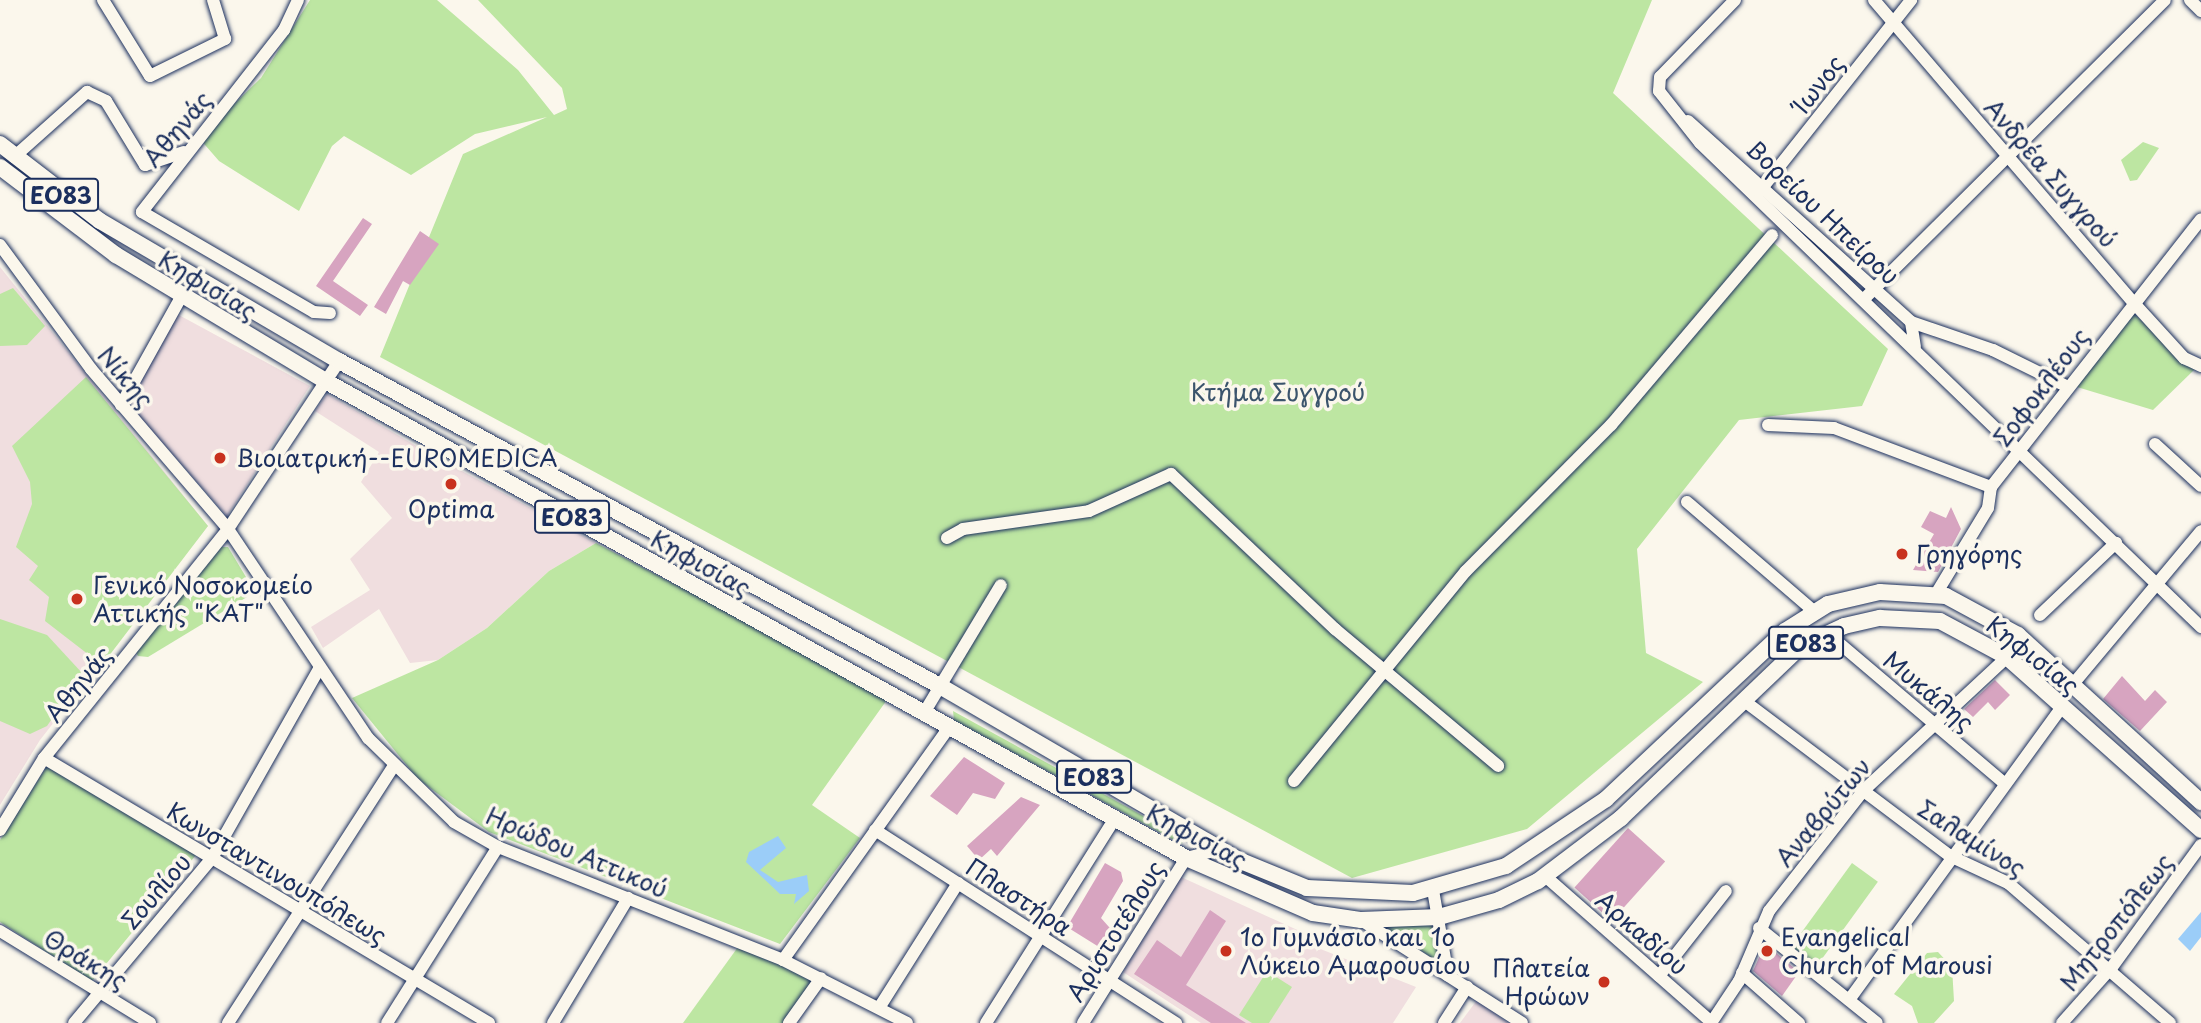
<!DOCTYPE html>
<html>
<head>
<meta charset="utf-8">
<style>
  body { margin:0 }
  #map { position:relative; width:2201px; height:1023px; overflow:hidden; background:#fbf7ec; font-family:"Playpen Sans",sans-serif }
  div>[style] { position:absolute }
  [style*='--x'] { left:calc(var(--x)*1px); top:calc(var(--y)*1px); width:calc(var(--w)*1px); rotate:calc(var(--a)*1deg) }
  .built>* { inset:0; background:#f0dedf }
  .green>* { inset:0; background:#bde6a2; transform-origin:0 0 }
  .water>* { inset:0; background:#9bcdf8 }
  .building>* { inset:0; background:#d7a4c0; transform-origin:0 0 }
  .roads { filter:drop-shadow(0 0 2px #1b2f5e) drop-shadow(0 0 2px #1b2f5e) }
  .minor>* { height:12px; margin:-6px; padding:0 6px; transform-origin:6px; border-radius:6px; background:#fbf7ec }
  .major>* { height:16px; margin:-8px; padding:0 8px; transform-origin:8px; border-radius:8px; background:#fbf7ec }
  .dots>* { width:19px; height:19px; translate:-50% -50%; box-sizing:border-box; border:4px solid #fbf7ec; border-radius:50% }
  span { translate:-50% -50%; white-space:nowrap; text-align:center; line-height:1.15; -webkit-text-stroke:7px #fbf7ec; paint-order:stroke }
  .shield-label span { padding:2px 5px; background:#fbf7ec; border:2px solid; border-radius:5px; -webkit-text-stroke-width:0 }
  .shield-label { font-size:23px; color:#1b2f5e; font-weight:700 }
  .street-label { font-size:24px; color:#1b2f5e }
  .park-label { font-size:24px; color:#3b546c }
  .poi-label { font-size:24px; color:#1b2f5e }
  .left { translate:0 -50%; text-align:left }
  .right { translate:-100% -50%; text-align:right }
</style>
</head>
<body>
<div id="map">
  <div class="built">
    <div style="clip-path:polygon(0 267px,208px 526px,40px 740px,0 805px)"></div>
    <div style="clip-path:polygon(177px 314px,310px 386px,227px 516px,125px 400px)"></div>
    <div style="clip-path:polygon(327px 394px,432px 455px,596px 543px,549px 571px,487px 628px,438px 660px,410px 663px,379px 609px,323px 648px,311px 627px,370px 590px,350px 559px,392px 518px,361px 482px,379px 452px,315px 411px)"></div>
    <div style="clip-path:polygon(1181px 877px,1315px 938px,1318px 948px,1416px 987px,1393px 1023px,1201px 1023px,1123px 972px)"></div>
    <div style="clip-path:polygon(1477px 1000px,1508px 1023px,1460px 1023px)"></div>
  </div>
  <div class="green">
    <div style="clip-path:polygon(310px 0,437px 0,518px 70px,554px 115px,567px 109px,562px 88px,478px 0,1652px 0,1613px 93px,1888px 349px,1862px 406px,1739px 420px,1637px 549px,1646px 653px,1703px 682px,1527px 829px,1352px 878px,380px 357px,463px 154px,547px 117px,475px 134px,411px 175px,344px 136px,332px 146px,299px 211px,219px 161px,199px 138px,261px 78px)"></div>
    <div style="clip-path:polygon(2143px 142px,2159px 148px,2137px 180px,2130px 181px,2121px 160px)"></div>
    <div style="clip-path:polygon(13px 288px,45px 326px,27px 345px,0 346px,0 294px)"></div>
    <div style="clip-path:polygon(2133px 313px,2195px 369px,2153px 410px,2077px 387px)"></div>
    <div style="clip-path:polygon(86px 377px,208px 526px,102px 665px,45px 621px,49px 597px,29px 580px,38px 566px,16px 547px,32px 504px,30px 482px,12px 446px)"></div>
    <div style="clip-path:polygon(596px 543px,889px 697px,812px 805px,860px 838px,780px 944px,489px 832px,418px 779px,352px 698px,438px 660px,487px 628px,549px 571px)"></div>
    <div style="clip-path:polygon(220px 547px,228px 547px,246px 577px,247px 597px,148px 657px,138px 656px,135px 651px)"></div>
    <div style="clip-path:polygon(0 619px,47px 635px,83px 674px,47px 726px,30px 734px,0 721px)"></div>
    <div style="clip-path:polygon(953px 711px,1185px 839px,1181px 844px,954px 720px)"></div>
    <div style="clip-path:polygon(47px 766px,196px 855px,92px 981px,0 922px,0 840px)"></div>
    <div style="left:1852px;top:863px;width:32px;height:103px;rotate:36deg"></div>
    <div style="clip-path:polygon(1432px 924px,1439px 962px,1383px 927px)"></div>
    <div style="clip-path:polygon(738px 947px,816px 979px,789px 1023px,683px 1023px)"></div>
    <div style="clip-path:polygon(1938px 952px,1952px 967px,1954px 1001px,1934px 1023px,1918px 1023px,1912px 1006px,1894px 994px,1927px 953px)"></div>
    <div style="clip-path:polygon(1267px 971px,1292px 987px,1269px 1023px,1252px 1023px,1239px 1015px)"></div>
  </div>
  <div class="water">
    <div style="clip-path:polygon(778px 836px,786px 848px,760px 870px,778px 882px,807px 875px,809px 891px,794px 904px,796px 894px,780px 894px,746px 862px,749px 852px)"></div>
    <div style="clip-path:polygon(2201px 912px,2201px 937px,2190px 951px,2178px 939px)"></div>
  </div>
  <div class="building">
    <div style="clip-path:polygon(363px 218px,372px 224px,333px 281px,368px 305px,360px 316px,316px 286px)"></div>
    <div style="clip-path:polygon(420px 231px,439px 244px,410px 285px,403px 281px,386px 314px,374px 307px)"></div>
    <div style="clip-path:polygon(1951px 507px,1961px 529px,1938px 572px,1913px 570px,1934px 534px,1921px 527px,1930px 511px,1946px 518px)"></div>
    <div style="clip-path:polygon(2122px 676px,2145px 701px,2155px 690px,2167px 702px,2140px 731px,2103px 699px)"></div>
    <div style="clip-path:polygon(1995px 680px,2010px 695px,1995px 710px,1988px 702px,1973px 717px,1964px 709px)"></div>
    <div style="clip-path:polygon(964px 757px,1005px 783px,995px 799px,973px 793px,957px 815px,930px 796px)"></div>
    <div style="clip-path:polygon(1021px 797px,1040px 805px,997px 856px,991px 849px,979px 860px,967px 846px)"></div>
    <div style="left:1628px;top:828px;width:50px;height:80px;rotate:42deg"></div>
    <div style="clip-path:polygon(1105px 863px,1121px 872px,1123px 881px,1101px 918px,1117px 936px,1107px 952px,1067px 927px)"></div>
    <div style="clip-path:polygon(1210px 910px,1226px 921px,1186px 985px,1246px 1023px,1211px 1023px,1134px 974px,1157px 940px,1181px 957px)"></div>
    <div style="clip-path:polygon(1765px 944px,1799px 972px,1782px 996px,1753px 971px)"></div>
  </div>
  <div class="roads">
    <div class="minor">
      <div style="--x:103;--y:0;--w:89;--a:58.3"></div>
      <div style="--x:150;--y:76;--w:84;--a:-26.3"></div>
      <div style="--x:225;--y:39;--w:41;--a:-107.1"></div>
      <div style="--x:298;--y:0;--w:33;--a:115"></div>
      <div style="--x:284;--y:30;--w:231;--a:128"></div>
      <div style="--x:142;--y:212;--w:199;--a:30.2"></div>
      <div style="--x:314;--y:312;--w:16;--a:4"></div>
      <div style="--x:1735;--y:0;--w:107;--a:134.2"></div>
      <div style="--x:1660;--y:77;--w:14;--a:94"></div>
      <div style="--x:1659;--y:91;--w:66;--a:51.7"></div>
      <div style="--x:1700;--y:143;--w:697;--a:44.01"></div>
      <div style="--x:1874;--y:0;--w:398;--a:49.4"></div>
      <div style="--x:2133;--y:302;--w:76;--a:47.7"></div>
      <div style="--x:2184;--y:358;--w:19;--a:25"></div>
      <div style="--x:2190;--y:0;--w:16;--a:45"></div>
      <div style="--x:1688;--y:121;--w:300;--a:42"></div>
      <div style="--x:1911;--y:322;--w:25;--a:81"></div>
      <div style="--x:14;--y:157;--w:98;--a:-41.7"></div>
      <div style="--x:87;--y:92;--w:21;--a:25"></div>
      <div style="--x:106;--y:101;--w:75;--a:58.6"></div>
      <div style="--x:145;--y:165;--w:41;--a:-18.4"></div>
      <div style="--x:1759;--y:192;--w:245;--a:-51.6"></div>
      <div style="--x:0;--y:245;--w:154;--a:53.7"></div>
      <div style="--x:91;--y:369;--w:211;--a:49.4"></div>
      <div style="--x:228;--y:529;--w:252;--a:56.2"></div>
      <div style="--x:368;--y:738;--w:120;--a:44.3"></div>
      <div style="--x:454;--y:822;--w:51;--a:29.6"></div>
      <div style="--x:498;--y:847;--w:307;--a:21.6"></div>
      <div style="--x:783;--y:960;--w:139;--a:26.9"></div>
      <div style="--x:1866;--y:297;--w:421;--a:-44.8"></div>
      <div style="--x:1911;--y:322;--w:87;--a:18.9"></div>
      <div style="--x:1993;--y:350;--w:84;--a:26.3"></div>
      <div style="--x:121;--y:405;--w:124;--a:-60.9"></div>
      <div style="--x:1768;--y:425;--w:66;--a:2.6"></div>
      <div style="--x:1834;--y:428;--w:168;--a:20.6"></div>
      <div style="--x:2155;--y:444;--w:62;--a:42.4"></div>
      <div style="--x:1687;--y:502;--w:169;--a:40.7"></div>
      <div style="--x:947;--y:538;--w:18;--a:-29"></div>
      <div style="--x:963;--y:529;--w:127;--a:-8.1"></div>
      <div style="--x:1089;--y:511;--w:90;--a:-24.3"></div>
      <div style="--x:1171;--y:474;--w:226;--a:43.4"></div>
      <div style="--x:1335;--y:629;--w:213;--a:40"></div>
      <div style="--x:1936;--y:594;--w:100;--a:-58.8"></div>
      <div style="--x:1988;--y:508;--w:21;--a:-82"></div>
      <div style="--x:1991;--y:487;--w:340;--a:-51.9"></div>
      <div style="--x:2040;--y:615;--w:105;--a:-43.5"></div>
      <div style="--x:1826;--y:632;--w:233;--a:40.3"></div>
      <div style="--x:2074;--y:683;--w:198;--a:-50.1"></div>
      <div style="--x:1743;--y:700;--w:259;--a:37"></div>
      <div style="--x:1950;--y:856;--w:64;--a:25"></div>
      <div style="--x:2008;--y:883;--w:214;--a:40.8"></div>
      <div style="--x:924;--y:713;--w:149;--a:-59"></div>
      <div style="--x:44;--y:758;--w:518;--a:30.77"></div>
      <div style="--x:1294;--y:781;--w:271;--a:-50.7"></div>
      <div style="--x:1466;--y:571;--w:206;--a:-45.2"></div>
      <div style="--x:1611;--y:425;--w:249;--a:-49.7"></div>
      <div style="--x:0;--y:830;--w:84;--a:-58.6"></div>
      <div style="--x:44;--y:758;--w:294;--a:-51.2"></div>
      <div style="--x:228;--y:529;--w:201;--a:-56.5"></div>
      <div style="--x:875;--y:830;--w:358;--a:32.7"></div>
      <div style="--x:1545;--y:876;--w:221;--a:41.3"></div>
      <div style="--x:1433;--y:890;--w:87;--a:80.1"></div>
      <div style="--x:1361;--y:920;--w:191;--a:32.6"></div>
      <div style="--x:1759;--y:928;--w:151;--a:38.8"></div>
      <div style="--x:0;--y:931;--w:176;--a:31.5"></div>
      <div style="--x:783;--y:960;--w:286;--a:-54.5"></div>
      <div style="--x:1742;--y:973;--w:76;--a:41.3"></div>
      <div style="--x:1659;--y:976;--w:108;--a:-51.8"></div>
      <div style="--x:1849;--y:1000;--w:364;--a:-54"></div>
      <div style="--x:879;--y:1008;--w:148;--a:-57.7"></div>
      <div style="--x:74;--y:1023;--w:215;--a:-50.1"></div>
      <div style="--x:212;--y:858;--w:217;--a:-60.5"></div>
      <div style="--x:228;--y:1023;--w:305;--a:-57.2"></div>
      <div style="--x:387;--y:1023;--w:208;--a:-57.8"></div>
      <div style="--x:553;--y:1023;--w:146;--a:-59"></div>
      <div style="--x:789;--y:1023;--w:55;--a:-54.6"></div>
      <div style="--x:986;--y:1023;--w:242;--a:-57.8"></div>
      <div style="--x:1083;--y:1023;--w:195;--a:-58"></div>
      <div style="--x:1186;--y:858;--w:36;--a:-14"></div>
      <div style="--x:1444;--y:1023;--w:43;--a:-57.4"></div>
      <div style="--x:1711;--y:1023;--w:50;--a:-56.3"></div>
      <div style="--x:1739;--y:981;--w:76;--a:-66.8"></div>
      <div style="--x:1769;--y:911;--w:152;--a:-51.9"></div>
      <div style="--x:1863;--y:791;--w:197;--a:-42.9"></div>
      <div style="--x:2062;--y:1023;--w:75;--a:-48.2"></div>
      <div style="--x:2112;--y:967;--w:151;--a:-53.9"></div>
    </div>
    <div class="major">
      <div style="--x:0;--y:144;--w:126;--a:37.6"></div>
      <div style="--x:100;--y:221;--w:277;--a:30.4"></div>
      <div style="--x:339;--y:361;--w:683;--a:28.4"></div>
      <div style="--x:940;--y:686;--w:348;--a:30.2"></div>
      <div style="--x:1241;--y:861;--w:71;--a:22.2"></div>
      <div style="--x:1307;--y:888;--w:106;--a:2.7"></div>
      <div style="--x:1413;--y:893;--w:97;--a:-16.2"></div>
      <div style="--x:1506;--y:866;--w:120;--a:-33.8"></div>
      <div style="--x:1606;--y:799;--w:245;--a:-43.2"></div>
      <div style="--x:1785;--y:631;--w:51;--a:-32.1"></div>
      <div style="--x:1828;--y:604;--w:53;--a:-13"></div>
      <div style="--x:1880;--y:592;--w:66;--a:3.5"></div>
      <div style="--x:1946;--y:596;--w:82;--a:28.4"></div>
      <div style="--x:2018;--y:635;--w:248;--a:42.4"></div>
      <div style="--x:0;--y:167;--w:146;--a:37.2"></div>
      <div style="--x:116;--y:255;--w:246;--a:31"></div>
      <div style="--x:327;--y:382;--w:982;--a:28.99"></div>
      <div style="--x:1186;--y:858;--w:138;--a:23.4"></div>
      <div style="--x:1313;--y:913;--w:49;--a:8.3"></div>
      <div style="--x:1361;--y:920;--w:78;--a:-2.2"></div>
      <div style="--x:1439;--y:917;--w:62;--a:-15.8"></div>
      <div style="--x:1499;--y:900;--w:43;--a:-26"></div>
      <div style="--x:1538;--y:881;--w:104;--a:-37.2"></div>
      <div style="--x:1621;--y:818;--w:249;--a:-43.7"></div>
      <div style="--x:1801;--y:646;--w:47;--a:-24.9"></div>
      <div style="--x:1844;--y:626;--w:37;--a:-13"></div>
      <div style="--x:1880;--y:618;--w:60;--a:2.9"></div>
      <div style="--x:1940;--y:621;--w:76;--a:28.2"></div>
      <div style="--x:2007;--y:657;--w:260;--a:41.7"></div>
    </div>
  </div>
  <div class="dots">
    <div style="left:220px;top:458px;background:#c8321e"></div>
    <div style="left:451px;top:484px;background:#c8321e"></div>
    <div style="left:1902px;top:554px;background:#c8321e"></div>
    <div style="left:77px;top:599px;background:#c8321e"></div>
    <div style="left:1226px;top:951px;background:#c8321e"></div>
    <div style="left:1767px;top:951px;background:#c8321e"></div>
    <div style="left:1604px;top:982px;background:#c8321e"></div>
  </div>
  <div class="shield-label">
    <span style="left:61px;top:195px">ΕΟ83</span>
    <span style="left:572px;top:517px">ΕΟ83</span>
    <span style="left:1806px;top:643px">ΕΟ83</span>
    <span style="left:1094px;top:777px">ΕΟ83</span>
  </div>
  <div class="street-label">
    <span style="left:1818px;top:84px;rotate:-52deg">Ίωνος</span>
    <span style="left:177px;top:129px;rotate:-50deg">Αθηνάς</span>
    <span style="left:2051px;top:173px;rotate:49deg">Ανδρέα Συγγρού</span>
    <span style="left:1823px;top:212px;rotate:43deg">Βορείου Ηπείρου</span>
    <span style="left:208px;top:285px;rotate:31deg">Κηφισίας</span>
    <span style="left:126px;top:377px;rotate:50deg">Νίκης</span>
    <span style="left:2041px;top:387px;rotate:-53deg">Σοφοκλέους</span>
    <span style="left:701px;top:563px;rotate:29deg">Κηφισίας</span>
    <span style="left:2033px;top:655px;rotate:38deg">Κηφισίας</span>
    <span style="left:78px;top:684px;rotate:-51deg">Αθηνάς</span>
    <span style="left:1929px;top:691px;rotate:40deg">Μυκάλης</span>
    <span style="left:1823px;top:812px;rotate:-50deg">Αναβρύτων</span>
    <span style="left:1197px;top:836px;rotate:28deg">Κηφισίας</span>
    <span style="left:1972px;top:838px;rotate:32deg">Σαλαμίνος</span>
    <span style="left:577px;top:852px;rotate:23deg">Ηρώδου Αττικού</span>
    <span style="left:277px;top:873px;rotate:31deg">Κωνσταντινουπόλεως</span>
    <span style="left:156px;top:891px;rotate:-49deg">Σουλίου</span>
    <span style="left:1019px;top:897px;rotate:33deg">Πλαστήρα</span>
    <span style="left:2116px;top:922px;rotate:-52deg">Μητροπόλεως</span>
    <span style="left:1115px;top:931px;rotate:-58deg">Αριστοτέλους</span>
    <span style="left:1642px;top:933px;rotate:41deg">Αρκαδίου</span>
    <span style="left:86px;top:959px;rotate:31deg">Θράκης</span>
  </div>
  <div class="park-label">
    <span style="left:1278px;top:392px">Κτήμα Συγγρού</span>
  </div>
  <div class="poi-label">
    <span class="left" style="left:236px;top:458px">Βιοιατρική--EUROMEDICA</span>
    <span style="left:451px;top:509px">Optima</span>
    <span class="left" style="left:1916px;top:554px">Γρηγόρης</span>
    <span class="left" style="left:93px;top:599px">Γενικό Νοσοκομείο<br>Αττικής "ΚΑΤ"</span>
    <span class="left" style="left:1240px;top:951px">1ο Γυμνάσιο και 1ο<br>Λύκειο Αμαρουσίου</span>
    <span class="left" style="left:1781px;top:951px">Evangelical<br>Church of Marousi</span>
    <span class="right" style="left:1590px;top:982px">Πλατεία<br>Ηρώων</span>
  </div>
</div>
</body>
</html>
